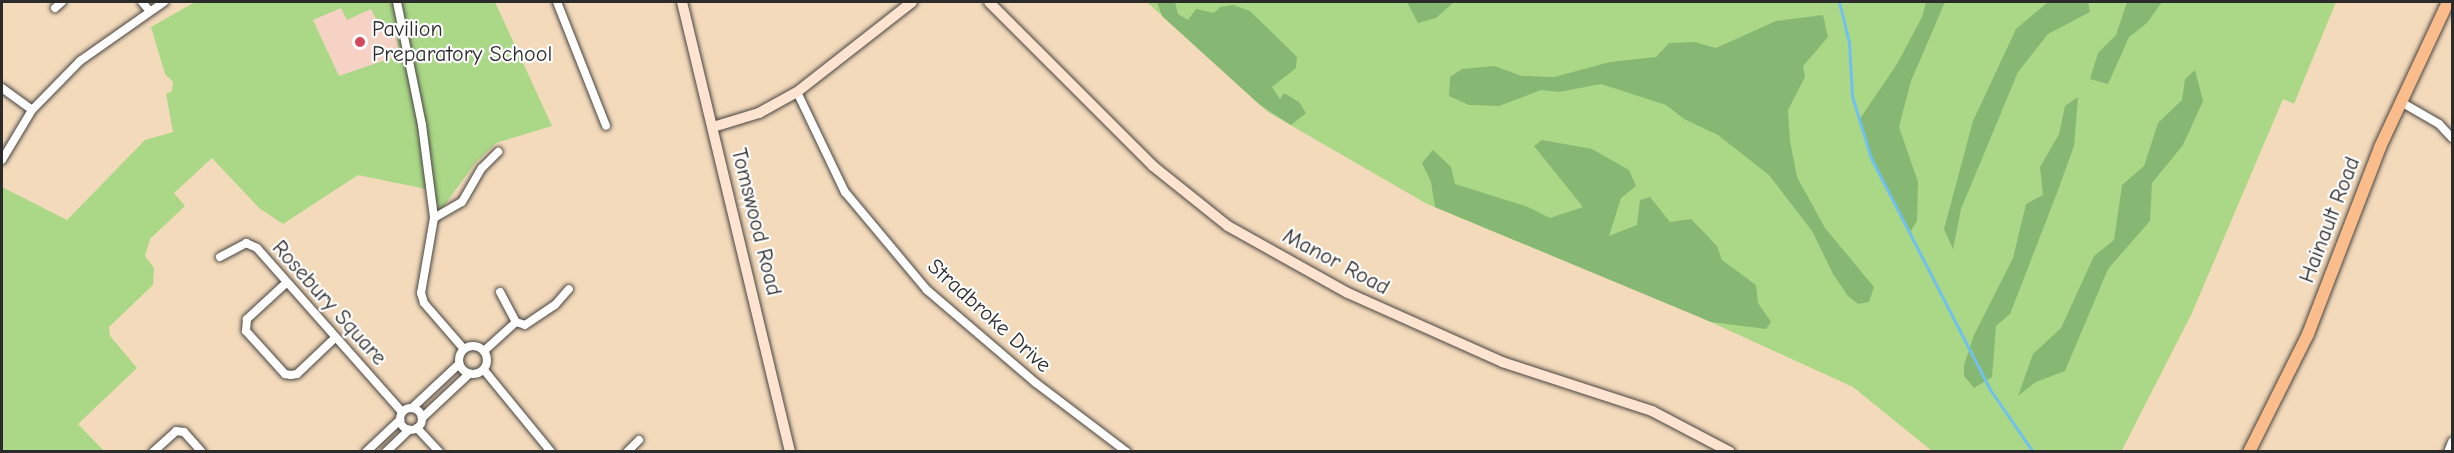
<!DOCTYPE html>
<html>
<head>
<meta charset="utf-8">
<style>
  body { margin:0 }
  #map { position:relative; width:2454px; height:453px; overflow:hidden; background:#f3dabb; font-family:"Comic Neue",sans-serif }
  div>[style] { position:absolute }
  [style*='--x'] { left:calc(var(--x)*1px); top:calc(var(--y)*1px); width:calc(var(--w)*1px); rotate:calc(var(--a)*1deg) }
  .built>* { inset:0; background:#f6d2c4 }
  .green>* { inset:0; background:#aad886 }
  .forest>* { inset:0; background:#87b873 }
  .stream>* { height:3px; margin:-1.5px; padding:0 1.5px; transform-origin:1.5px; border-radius:1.5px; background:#70c1ec }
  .roads { filter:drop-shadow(0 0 2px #494541) drop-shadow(0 0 2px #494541) }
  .street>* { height:8px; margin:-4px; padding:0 4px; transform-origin:4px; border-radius:4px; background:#fff }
  .street>.ring { margin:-4px; padding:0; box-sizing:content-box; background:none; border:8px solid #fff; border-radius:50% }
  .secondary>* { height:10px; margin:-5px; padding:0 5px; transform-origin:5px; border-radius:5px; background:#fde4d0 }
  .primary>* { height:12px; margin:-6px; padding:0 6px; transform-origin:6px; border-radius:6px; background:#f9bc8a }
  .dots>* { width:16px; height:16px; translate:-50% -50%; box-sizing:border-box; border:3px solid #fff; border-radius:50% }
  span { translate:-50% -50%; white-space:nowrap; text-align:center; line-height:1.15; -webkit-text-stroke:4.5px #fff; paint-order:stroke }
  .poi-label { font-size:22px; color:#2b2b2b }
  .left { translate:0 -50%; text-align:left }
  .street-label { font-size:22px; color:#2b2b2b }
  .frame { position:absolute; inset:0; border:3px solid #2b2b2b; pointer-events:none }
</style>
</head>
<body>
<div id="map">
  <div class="built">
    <div style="clip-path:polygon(342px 8px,371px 9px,393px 27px,400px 55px,339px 77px,313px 19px)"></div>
  </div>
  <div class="green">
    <div style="clip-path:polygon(evenodd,195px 2px,495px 2px,552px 126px,496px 143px,475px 163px,441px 210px,431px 190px,358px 175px,283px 224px,259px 208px,212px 158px,174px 193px,185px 206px,150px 239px,145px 256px,154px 268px,153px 285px,109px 327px,110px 336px,137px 368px,78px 424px,104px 451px,2px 451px,2px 187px,67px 220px,145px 140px,173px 132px,166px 94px,172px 91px,173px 82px,165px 74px,151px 27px,195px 2px,341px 8px,347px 20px,371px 9px,381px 30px,394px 27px,400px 55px,339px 76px,313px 20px,341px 8px)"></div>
    <div style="clip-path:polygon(1147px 2px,2336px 2px,2294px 104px,2283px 99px,2192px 313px,2121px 452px,1932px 451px,1853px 387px,1691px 313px,1427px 204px,1268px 112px)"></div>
  </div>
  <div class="forest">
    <div style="clip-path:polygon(1157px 2px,1175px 2px,1178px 14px,1188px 20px,1196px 9px,1214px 13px,1220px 7px,1233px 5px,1250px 11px,1297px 57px,1296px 68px,1272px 87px,1280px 99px,1284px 93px,1299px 102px,1306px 113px,1291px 125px,1260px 105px,1162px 16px)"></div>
    <div style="clip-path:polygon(1407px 2px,1454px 2px,1436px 18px,1418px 23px)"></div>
    <div style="clip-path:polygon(1926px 2px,1945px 2px,1911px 81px,1899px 127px,1918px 182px,1917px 221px,1909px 234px,1871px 158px,1859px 120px,1897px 64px,1922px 17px)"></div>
    <div style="clip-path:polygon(2048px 2px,2088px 2px,2090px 12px,2048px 34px,2018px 72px,1961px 209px,1953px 249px,1944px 229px,1973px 121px,2016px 29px)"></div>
    <div style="clip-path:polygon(2127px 2px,2162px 2px,2147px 23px,2129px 37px,2108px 84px,2090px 79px,2098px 53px,2116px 35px)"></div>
    <div style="clip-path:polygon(1823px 15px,1828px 37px,1803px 66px,1805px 77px,1788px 110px,1790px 141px,1797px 177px,1825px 228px,1874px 287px,1869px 302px,1858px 304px,1848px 296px,1833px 274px,1812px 231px,1769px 175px,1718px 135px,1684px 119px,1666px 105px,1601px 84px,1559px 92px,1541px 90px,1499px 106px,1469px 105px,1449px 96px,1450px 77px,1462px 69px,1494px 66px,1522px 76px,1554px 77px,1610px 62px,1656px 57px,1669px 43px,1694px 42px,1716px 48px,1776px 21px)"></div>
    <div style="clip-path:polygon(2195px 70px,2203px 101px,2183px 145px,2152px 183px,2150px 221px,2108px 269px,2065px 371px,2036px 382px,2018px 396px,2033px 354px,2061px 328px,2094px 256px,2114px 240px,2122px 185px,2144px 166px,2158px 123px,2182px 100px,2185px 79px)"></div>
    <div style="clip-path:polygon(2078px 97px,2074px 146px,2057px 193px,2010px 314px,1996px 326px,1992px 377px,1974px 388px,1964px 376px,1964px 365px,1974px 335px,2013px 258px,2026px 204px,2043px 195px,2040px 167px,2059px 134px,2065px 106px)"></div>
    <div style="clip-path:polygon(1542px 140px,1592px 149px,1629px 170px,1636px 186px,1621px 198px,1609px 236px,1637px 225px,1640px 200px,1650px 197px,1670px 222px,1691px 219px,1717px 246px,1722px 260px,1756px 285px,1758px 303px,1771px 322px,1766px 329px,1711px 322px,1435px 207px,1431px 182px,1422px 163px,1433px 150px,1451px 167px,1455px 184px,1528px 207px,1550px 218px,1583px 207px,1534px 146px)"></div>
  </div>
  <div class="stream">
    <div style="--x:1839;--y:2;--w:41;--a:76"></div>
    <div style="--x:1849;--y:42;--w:54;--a:86.8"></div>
    <div style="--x:1852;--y:96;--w:65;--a:73"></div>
    <div style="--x:1871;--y:158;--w:259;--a:62.8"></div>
    <div style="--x:1989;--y:388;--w:78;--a:55.5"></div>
  </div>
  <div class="roads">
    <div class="street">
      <div style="--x:142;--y:2;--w:11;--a:49"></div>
      <div style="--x:397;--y:2;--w:126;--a:78.5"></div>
      <div style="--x:422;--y:125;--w:94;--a:82.6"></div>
      <div style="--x:434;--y:218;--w:76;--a:99.8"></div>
      <div style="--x:421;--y:293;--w:10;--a:73"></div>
      <div style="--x:424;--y:303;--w:61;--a:49"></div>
      <div style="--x:557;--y:2;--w:133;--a:68.4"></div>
      <div style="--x:55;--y:8;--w:9;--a:-41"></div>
      <div style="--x:2;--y:88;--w:37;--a:36"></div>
      <div style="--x:797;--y:92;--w:111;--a:64.4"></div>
      <div style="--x:845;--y:192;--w:128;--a:50.1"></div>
      <div style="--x:927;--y:290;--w:143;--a:40.5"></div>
      <div style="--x:1036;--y:383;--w:114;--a:37.2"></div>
      <div style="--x:2401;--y:102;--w:44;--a:30.1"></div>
      <div style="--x:2439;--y:124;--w:19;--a:47"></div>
      <div style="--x:2;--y:160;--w:58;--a:-59"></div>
      <div style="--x:32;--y:110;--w:69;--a:-45.6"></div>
      <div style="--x:80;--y:61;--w:103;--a:-35.1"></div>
      <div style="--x:434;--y:218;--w:32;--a:-30"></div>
      <div style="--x:462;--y:202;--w:39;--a:-60"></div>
      <div style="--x:482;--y:168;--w:23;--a:-45"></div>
      <div style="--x:220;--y:257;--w:30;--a:-28"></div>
      <div style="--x:246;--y:243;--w:12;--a:24"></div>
      <div style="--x:257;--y:248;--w:219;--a:48.5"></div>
      <div style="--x:285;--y:284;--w:52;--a:137.4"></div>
      <div style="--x:247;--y:319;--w:12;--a:95"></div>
      <div style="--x:246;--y:331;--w:58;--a:47.8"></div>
      <div style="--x:285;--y:374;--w:6;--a:9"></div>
      <div style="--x:291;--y:375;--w:6;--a:-9"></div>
      <div style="--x:297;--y:374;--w:52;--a:-43.5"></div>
      <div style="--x:500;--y:292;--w:34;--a:62"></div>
      <div style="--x:516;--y:322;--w:9;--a:18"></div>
      <div style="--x:525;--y:325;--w:36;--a:-34"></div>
      <div style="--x:555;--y:305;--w:21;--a:-49"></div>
      <div class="ring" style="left:459px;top:346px;width:20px;height:20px"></div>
      <div style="--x:484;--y:351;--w:43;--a:-42.2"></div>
      <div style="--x:484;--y:370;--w:106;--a:50.7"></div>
      <div style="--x:412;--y:408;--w:64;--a:-43.1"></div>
      <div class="ring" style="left:400px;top:408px;width:14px;height:14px"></div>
      <div style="--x:422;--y:418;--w:64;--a:-43.1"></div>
      <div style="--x:417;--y:428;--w:33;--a:47"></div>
      <div style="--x:153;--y:452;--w:31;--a:-42"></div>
      <div style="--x:176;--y:431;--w:8;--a:7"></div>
      <div style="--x:184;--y:432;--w:27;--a:48"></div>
      <div style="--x:366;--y:452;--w:47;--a:-43.3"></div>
      <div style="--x:386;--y:452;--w:32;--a:-44"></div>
      <div style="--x:627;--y:452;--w:17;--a:-45"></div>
      <div style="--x:2448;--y:452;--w:11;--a:-68"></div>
    </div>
    <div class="secondary">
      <div style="--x:682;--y:2;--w:463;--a:76.5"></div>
      <div style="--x:989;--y:2;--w:232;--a:45"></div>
      <div style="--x:1153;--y:166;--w:96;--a:38.7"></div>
      <div style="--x:1228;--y:226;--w:137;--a:29.2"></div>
      <div style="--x:1348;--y:293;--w:169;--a:24.1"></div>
      <div style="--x:1502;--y:362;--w:158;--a:18.1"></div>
      <div style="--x:1652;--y:411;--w:88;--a:27.7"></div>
      <div style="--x:713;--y:127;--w:48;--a:-16.9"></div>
      <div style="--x:759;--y:113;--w:43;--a:-28.9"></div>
      <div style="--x:797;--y:92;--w:146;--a:-38"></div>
    </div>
    <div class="primary">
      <div style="--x:2249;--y:452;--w:132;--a:-63.4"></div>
      <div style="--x:2308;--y:334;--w:200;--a:-68.9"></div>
      <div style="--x:2380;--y:147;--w:160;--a:-64.9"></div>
    </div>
  </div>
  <div class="dots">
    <div style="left:360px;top:42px;background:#d1495b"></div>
  </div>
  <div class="poi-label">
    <span class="left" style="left:372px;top:42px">Pavilion<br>Preparatory School</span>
  </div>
  <div class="street-label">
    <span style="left:2330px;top:220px;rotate:-69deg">Hainault Road</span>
    <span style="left:756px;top:222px;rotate:76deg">Tomswood Road</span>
    <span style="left:1336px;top:262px;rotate:28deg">Manor Road</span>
    <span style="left:329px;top:303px;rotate:48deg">Rosebury Square</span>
    <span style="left:989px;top:316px;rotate:42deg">Stradbroke Drive</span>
  </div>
  <div class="frame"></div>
</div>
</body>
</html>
